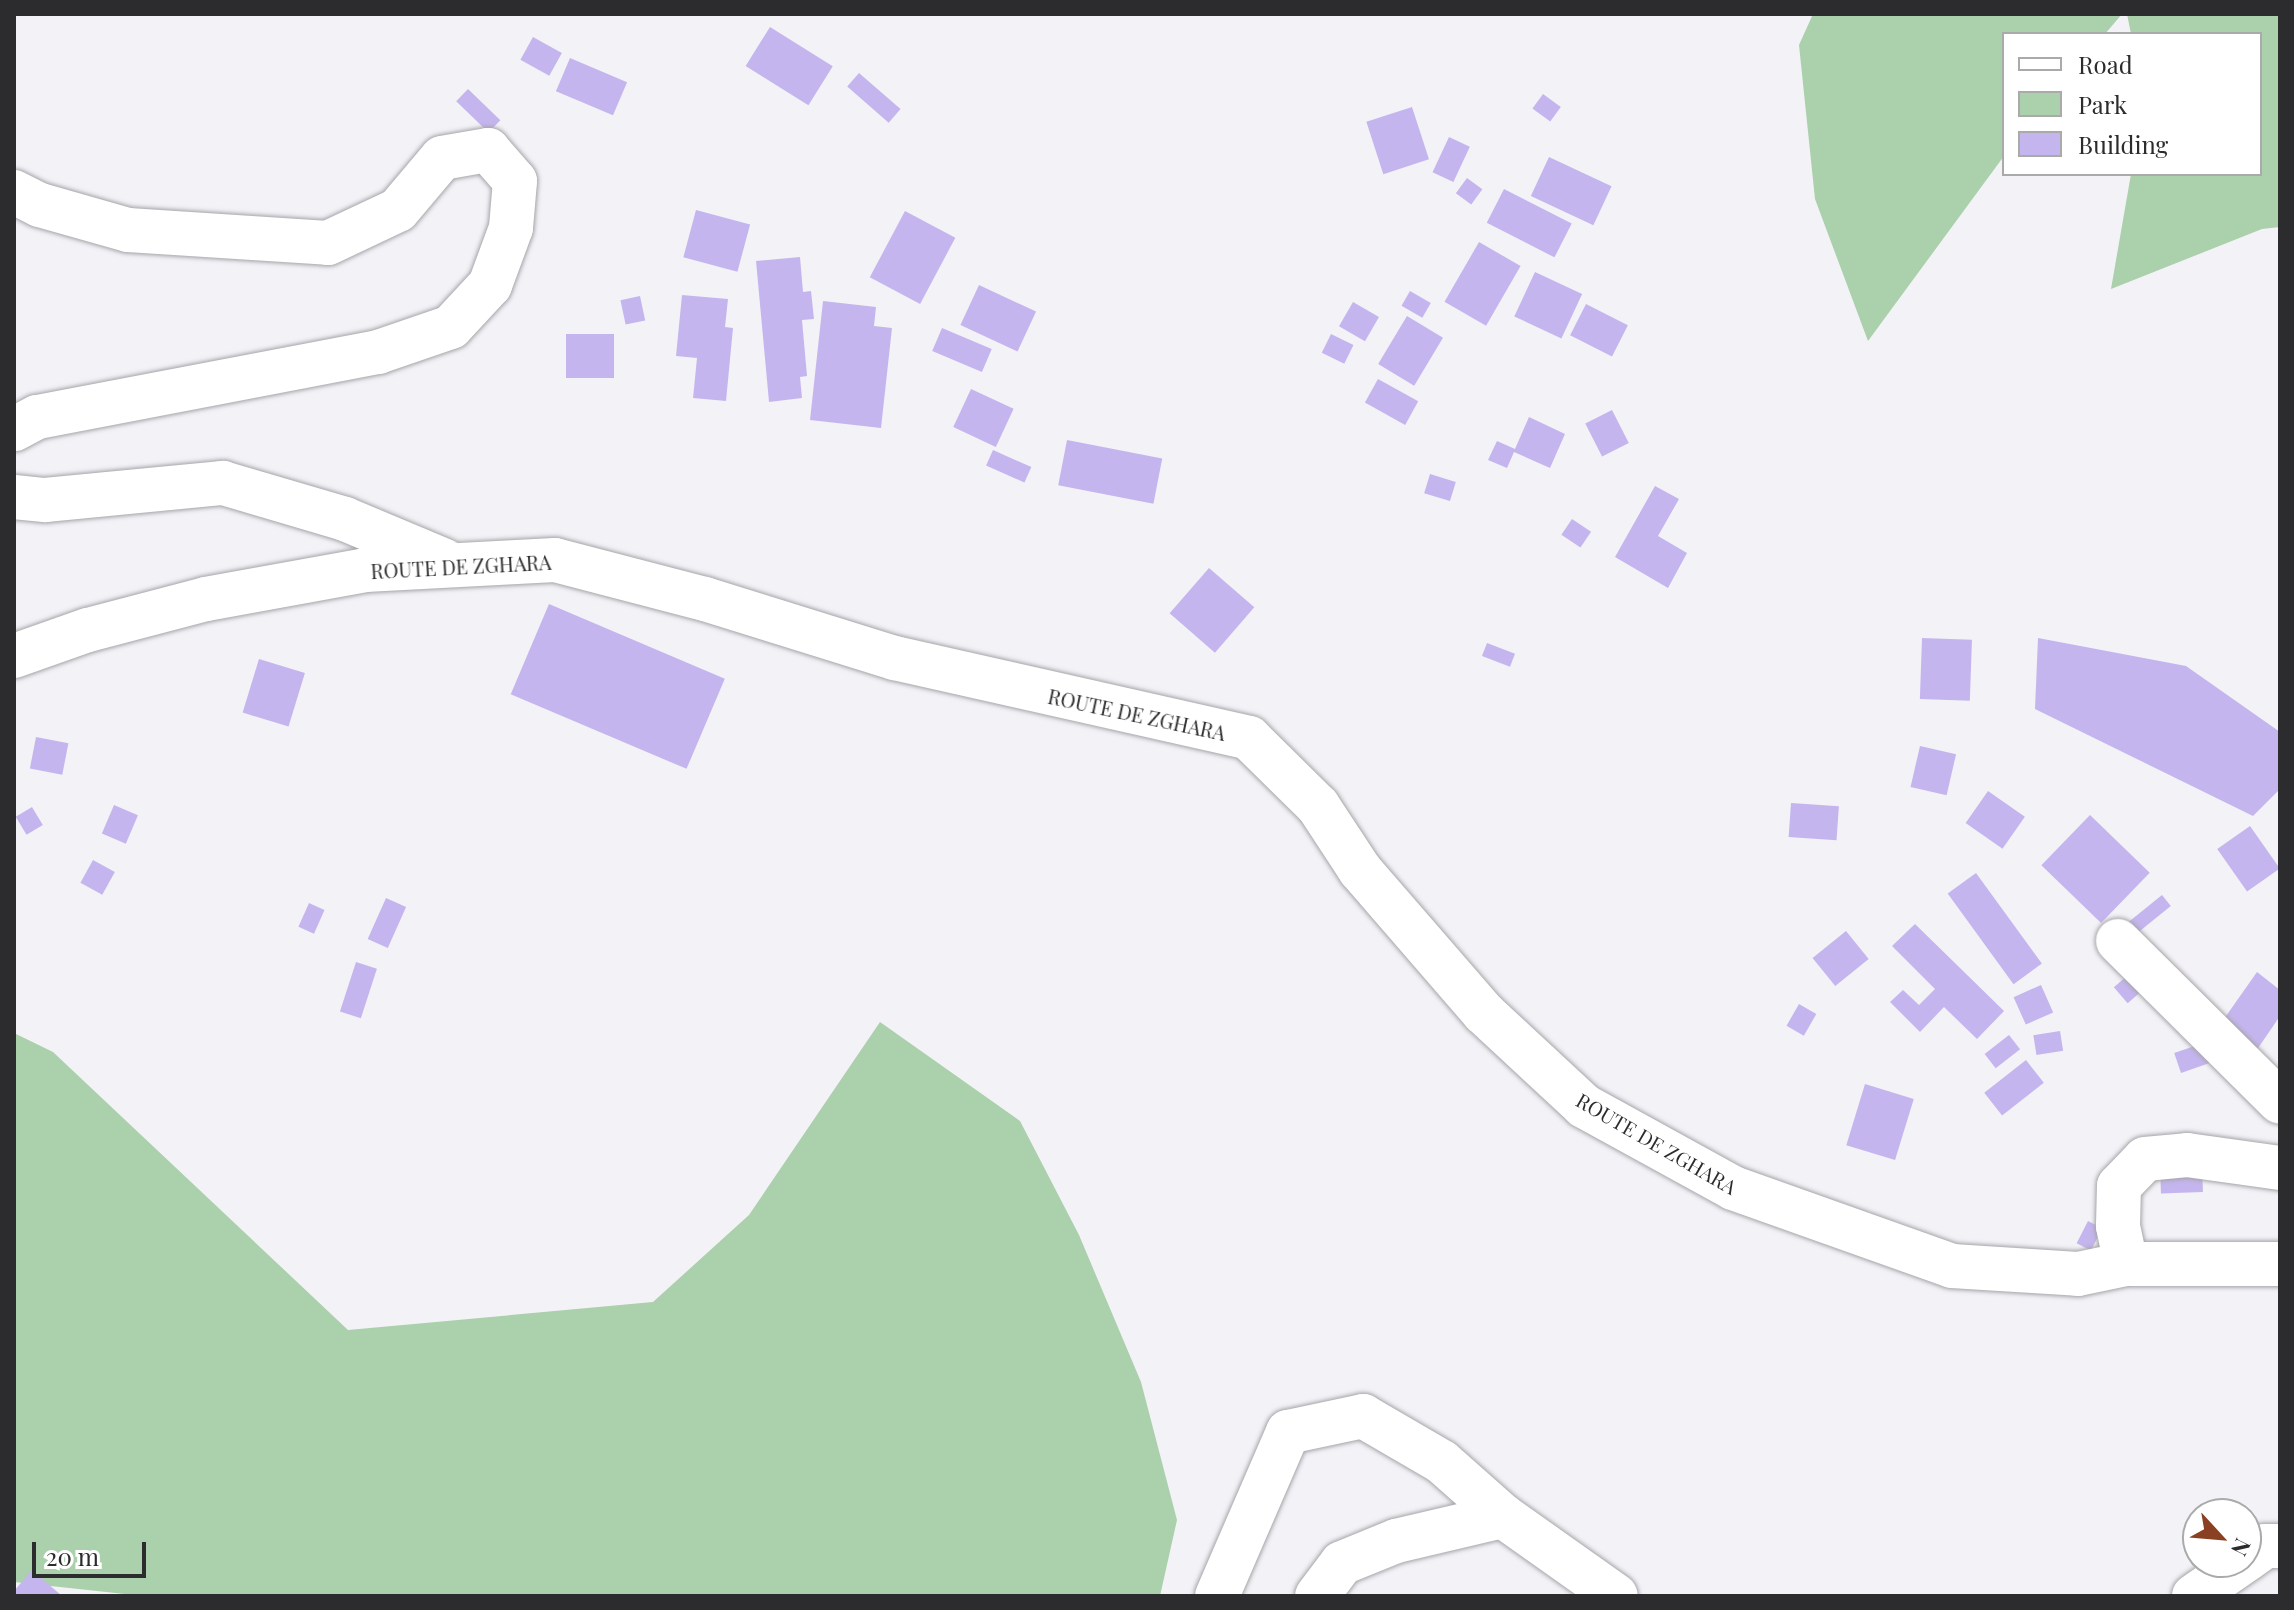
<!DOCTYPE html>
<html>
<head>
<meta charset="utf-8">
<style>
  body { margin:0 }
  #map { position:relative; width:2294px; height:1610px; overflow:hidden; background:#f3f2f7; font-family:"Playfair Display",serif }
  div>[style] { position:absolute }
  [style*='--x'] { left:calc(var(--x)*1px); top:calc(var(--y)*1px); width:calc(var(--w)*1px); rotate:calc(var(--a)*1deg) }
  .green>* { inset:0; background:#aad0ac }
  .building>* { inset:0; background:#c5b5ee; transform-origin:0 0 }
  .roads { filter:drop-shadow(0 0 2px #a6a5a9) drop-shadow(0 0 2px #a6a5a9) }
  .minor>* { height:44px; margin:-22px; padding:0 22px; transform-origin:22px; border-radius:22px; background:#fff }
  span { translate:-50% -50%; white-space:nowrap; text-align:center; line-height:1.15; -webkit-text-stroke:6px #fff; paint-order:stroke }
  .street-label { font-size:20px; color:#2c2b2d }
  .frame { position:absolute; inset:0; border:16px solid #2c2b2d; pointer-events:none }
  .legend { position:absolute; left:2002px; top:32px; width:260px; height:144px; box-sizing:border-box; background:#fff; border:2px solid #abaaab; margin:0; padding:10px 14px; list-style:none; font-size:24px; color:#2c2b2d }
  .legend li { display:flex; align-items:center; gap:16px; height:40px }
  .legend b { width:40px; border:2px solid #abaaab }
  .north { position:absolute; left:2182px; top:1498px; width:80px; height:80px; box-sizing:border-box; background:#fff; border:2px solid #abaaab; border-radius:50%; rotate:116deg; font-size:22px; font-weight:700; line-height:32px; text-align:center; color:#2c2b2d }
  .north::after { content:''; display:block; margin:auto; width:28px; height:36px; background:#894023; clip-path:polygon(50% 0,100% 100%,50% 72%,0 100%) }
  .scale { position:absolute; left:32px; top:1542px; width:114px; height:36px; box-sizing:border-box; border:4px solid #2c2b2d; border-top:0; padding-left:10px; font-size:24px; line-height:28px; white-space:nowrap; color:#2c2b2d; -webkit-text-stroke:6px #fff; paint-order:stroke }
</style>
</head>
<body>
<div id="map">
  <div class="green">
    <div style="clip-path:polygon(1813px 14px,2122px 14px,2105px 34px,2004px 34px,2004px 156px,1868px 341px,1815px 199px,1799px 45px)"></div>
    <div style="clip-path:polygon(2127px 14px,2280px 14px,2280px 227px,2262px 229px,2111px 289px,2131px 174px,2260px 174px,2260px 34px,2131px 34px)"></div>
    <div style="clip-path:polygon(880px 1022px,1020px 1121px,1079px 1235px,1141px 1382px,1177px 1520px,1160px 1596px,143px 1596px,14px 1582px,14px 1033px,53px 1052px,348px 1330px,653px 1302px,749px 1215px)"></div>
  </div>
  <div class="building">
    <div style="left:770px;top:27px;width:74px;height:46px;rotate:32deg"></div>
    <div style="left:533px;top:37px;width:33px;height:26px;rotate:29deg"></div>
    <div style="left:570px;top:58px;width:62px;height:36px;rotate:23deg"></div>
    <div style="left:859px;top:73px;width:55px;height:18px;rotate:41deg"></div>
    <div style="left:468px;top:89px;width:45px;height:17px;rotate:44deg"></div>
    <div style="left:1543px;top:94px;width:22px;height:18px;rotate:36deg"></div>
    <div style="left:1412px;top:107px;width:55px;height:48px;rotate:72deg"></div>
    <div style="left:1449px;top:137px;width:23px;height:39px;rotate:25deg"></div>
    <div style="left:1549px;top:157px;width:69px;height:43px;rotate:25deg"></div>
    <div style="left:1467px;top:178px;width:19px;height:19px;rotate:36deg"></div>
    <div style="left:1504px;top:189px;width:76px;height:38px;rotate:27deg"></div>
    <div style="left:696px;top:210px;width:56px;height:49px;rotate:15deg"></div>
    <div style="left:905px;top:211px;width:57px;height:75px;rotate:28deg"></div>
    <div style="left:1479px;top:242px;width:48px;height:69px;rotate:30deg"></div>
    <div style="clip-path:polygon(800px 257px,803px 292px,811px 291px,814px 319px,802px 320px,807px 376px,800px 377px,802px 398px,769px 402px,756px 261px)"></div>
    <div style="left:1535px;top:272px;width:52px;height:49px;rotate:25deg"></div>
    <div style="left:979px;top:285px;width:63px;height:44px;rotate:25deg"></div>
    <div style="left:1410px;top:291px;width:24px;height:17px;rotate:30deg"></div>
    <div style="clip-path:polygon(682px 295px,728px 299px,725px 327px,733px 328px,726px 401px,693px 398px,697px 358px,676px 356px)"></div>
    <div style="left:640px;top:296px;width:25px;height:20px;rotate:78deg"></div>
    <div style="clip-path:polygon(823px 301px,876px 307px,874px 326px,892px 328px,881px 428px,810px 420px)"></div>
    <div style="left:1353px;top:302px;width:30px;height:28px;rotate:30deg"></div>
    <div style="left:1586px;top:304px;width:47px;height:35px;rotate:27deg"></div>
    <div style="left:1407px;top:316px;width:42px;height:56px;rotate:31deg"></div>
    <div style="left:942px;top:328px;width:54px;height:25px;rotate:23deg"></div>
    <div style="left:614px;top:334px;width:44px;height:48px;rotate:90deg"></div>
    <div style="left:1331px;top:334px;width:25px;height:21px;rotate:26deg"></div>
    <div style="left:1378px;top:379px;width:46px;height:27px;rotate:29deg"></div>
    <div style="left:971px;top:389px;width:47px;height:42px;rotate:25deg"></div>
    <div style="left:1612px;top:410px;width:37px;height:30px;rotate:63deg"></div>
    <div style="clip-path:polygon(1529px 417px,1565px 434px,1550px 468px,1514px 452px,1507px 468px,1488px 460px,1497px 441px,1515px 449px)"></div>
    <div style="left:1067px;top:440px;width:97px;height:46px;rotate:11deg"></div>
    <div style="left:993px;top:450px;width:42px;height:17px;rotate:24deg"></div>
    <div style="left:1430px;top:474px;width:27px;height:20px;rotate:17deg"></div>
    <div style="clip-path:polygon(1655px 486px,1679px 499px,1658px 536px,1687px 553px,1668px 588px,1615px 557px)"></div>
    <div style="left:1572px;top:519px;width:23px;height:19px;rotate:34deg"></div>
    <div style="left:1209px;top:568px;width:60px;height:60px;rotate:41deg"></div>
    <div style="left:549px;top:604px;width:191px;height:98px;rotate:23deg"></div>
    <div style="left:1922px;top:638px;width:50px;height:61px;rotate:2deg"></div>
    <div style="clip-path:polygon(2038px 638px,2186px 666px,2280px 732px,2280px 789px,2253px 816px,2035px 709px)"></div>
    <div style="left:1487px;top:643px;width:30px;height:14px;rotate:21deg"></div>
    <div style="left:259px;top:659px;width:48px;height:56px;rotate:17deg"></div>
    <div style="left:36px;top:737px;width:33px;height:32px;rotate:11deg"></div>
    <div style="left:1920px;top:746px;width:37px;height:42px;rotate:13deg"></div>
    <div style="left:1988px;top:791px;width:45px;height:39px;rotate:35deg"></div>
    <div style="left:1791px;top:803px;width:48px;height:34px;rotate:4deg"></div>
    <div style="left:114px;top:805px;width:26px;height:31px;rotate:23deg"></div>
    <div style="left:32px;top:807px;width:21px;height:19px;rotate:59deg"></div>
    <div style="left:2090px;top:815px;width:83px;height:70px;rotate:44deg"></div>
    <div style="left:2250px;top:826px;width:52px;height:40px;rotate:55deg"></div>
    <div style="left:93px;top:860px;width:25px;height:26px;rotate:29deg"></div>
    <div style="left:1976px;top:873px;width:112px;height:35px;rotate:54deg"></div>
    <div style="left:2162px;top:895px;width:14px;height:49px;rotate:51deg"></div>
    <div style="left:386px;top:898px;width:22px;height:45px;rotate:24deg"></div>
    <div style="left:309px;top:903px;width:17px;height:26px;rotate:24deg"></div>
    <div style="clip-path:polygon(1915px 924px,2004px 1011px,1977px 1039px,1944px 1007px,1920px 1032px,1890px 1002px,1903px 990px,1919px 1005px,1935px 989px,1892px 946px)"></div>
    <div style="left:1846px;top:931px;width:36px;height:43px;rotate:51deg"></div>
    <div style="left:356px;top:962px;width:22px;height:52px;rotate:18deg"></div>
    <div style="left:2135px;top:969px;width:21px;height:28px;rotate:49deg"></div>
    <div style="clip-path:polygon(2257px 972px,2280px 990px,2280px 1016px,2254px 1054px,2219px 1026px)"></div>
    <div style="left:2041px;top:985px;width:30px;height:30px;rotate:66deg"></div>
    <div style="left:1799px;top:1004px;width:20px;height:25px;rotate:30deg"></div>
    <div style="left:2060px;top:1031px;width:20px;height:27px;rotate:81deg"></div>
    <div style="left:2009px;top:1035px;width:18px;height:31px;rotate:52deg"></div>
    <div style="left:2212px;top:1040px;width:21px;height:40px;rotate:71deg"></div>
    <div style="left:2026px;top:1060px;width:29px;height:53px;rotate:52deg"></div>
    <div style="left:1865px;top:1084px;width:51px;height:64px;rotate:17deg"></div>
    <div style="left:2202px;top:1165px;width:27px;height:42px;rotate:88deg"></div>
    <div style="left:2088px;top:1221px;width:16px;height:25px;rotate:27deg"></div>
    <div style="clip-path:polygon(32px 1570px,62px 1596px,14px 1596px,14px 1591px)"></div>
  </div>
  <div class="roads">
    <div class="minor">
      <div style="--x:14;--y:192;--w:29;--a:27"></div>
      <div style="--x:40;--y:205;--w:91;--a:15.9"></div>
      <div style="--x:128;--y:230;--w:200;--a:3.7"></div>
      <div style="--x:328;--y:243;--w:77;--a:-25.2"></div>
      <div style="--x:398;--y:210;--w:68;--a:-49.8"></div>
      <div style="--x:442;--y:158;--w:47;--a:-9.9"></div>
      <div style="--x:488;--y:150;--w:41;--a:48.9"></div>
      <div style="--x:515;--y:181;--w:47;--a:94.9"></div>
      <div style="--x:511;--y:228;--w:61;--a:110.2"></div>
      <div style="--x:490;--y:285;--w:57;--a:132.9"></div>
      <div style="--x:451;--y:327;--w:77;--a:161.1"></div>
      <div style="--x:378;--y:352;--w:347;--a:169.2"></div>
      <div style="--x:37;--y:417;--w:26;--a:152"></div>
      <div style="--x:14;--y:497;--w:31;--a:6"></div>
      <div style="--x:45;--y:500;--w:179;--a:-5.5"></div>
      <div style="--x:223;--y:483;--w:127;--a:16.4"></div>
      <div style="--x:345;--y:519;--w:108;--a:22.8"></div>
      <div style="--x:14;--y:656;--w:78;--a:-19.4"></div>
      <div style="--x:88;--y:630;--w:122;--a:-14.7"></div>
      <div style="--x:206;--y:599;--w:162;--a:-10.3"></div>
      <div style="--x:365;--y:570;--w:190;--a:-3"></div>
      <div style="--x:555;--y:560;--w:155;--a:14.6"></div>
      <div style="--x:705;--y:599;--w:199;--a:17.3"></div>
      <div style="--x:895;--y:658;--w:363;--a:12.7"></div>
      <div style="--x:1249;--y:738;--w:97;--a:44.6"></div>
      <div style="--x:1318;--y:806;--w:77;--a:56.7"></div>
      <div style="--x:1360;--y:870;--w:189;--a:49.1"></div>
      <div style="--x:1484;--y:1013;--w:137;--a:42.9"></div>
      <div style="--x:1584;--y:1106;--w:170;--a:28.8"></div>
      <div style="--x:1733;--y:1188;--w:232;--a:19.6"></div>
      <div style="--x:1952;--y:1266;--w:126;--a:3.6"></div>
      <div style="--x:2078;--y:1274;--w:49;--a:-11.8"></div>
      <div style="--x:2126;--y:1264;--w:154;--a:0"></div>
      <div style="--x:2118;--y:941;--w:228;--a:44.8"></div>
      <div style="--x:2126;--y:1264;--w:39;--a:-102"></div>
      <div style="--x:2118;--y:1226;--w:40;--a:-88.6"></div>
      <div style="--x:2119;--y:1186;--w:37;--a:-46"></div>
      <div style="--x:2145;--y:1159;--w:42;--a:-5.4"></div>
      <div style="--x:2187;--y:1155;--w:94;--a:8"></div>
      <div style="--x:2246;--y:1560;--w:24;--a:-36"></div>
      <div style="--x:2265;--y:1546;--w:15;--a:0"></div>
      <div style="--x:1217;--y:1596;--w:179;--a:-66.6"></div>
      <div style="--x:1288;--y:1432;--w:77;--a:-12"></div>
      <div style="--x:1363;--y:1416;--w:91;--a:30.2"></div>
      <div style="--x:1442;--y:1462;--w:81;--a:41.5"></div>
      <div style="--x:1317;--y:1596;--w:41;--a:-52.9"></div>
      <div style="--x:1342;--y:1563;--w:58;--a:-22.2"></div>
      <div style="--x:1396;--y:1541;--w:110;--a:-13.2"></div>
      <div style="--x:1503;--y:1516;--w:138;--a:35.3"></div>
      <div style="--x:2194;--y:1596;--w:60;--a:-34.8"></div>
    </div>
  </div>
  <div class="street-label">
    <span style="left:461px;top:566px;rotate:-3deg">ROUTE DE ZGHARA</span>
    <span style="left:1137px;top:714px;rotate:12deg">ROUTE DE ZGHARA</span>
    <span style="left:1657px;top:1143px;rotate:30deg">ROUTE DE ZGHARA</span>
  </div>
  <div class="frame"></div>
  <ul class="legend">
  <li><b style="height:10px;background:#fff"></b>Road</li>
  <li><b style="height:22px;background:#aad0ac"></b>Park</li>
  <li><b style="height:22px;background:#c5b5ee"></b>Building</li>
  </ul>
  <div class="north">N</div>
  <div class="scale">20 m</div>
</div>
</body>
</html>
